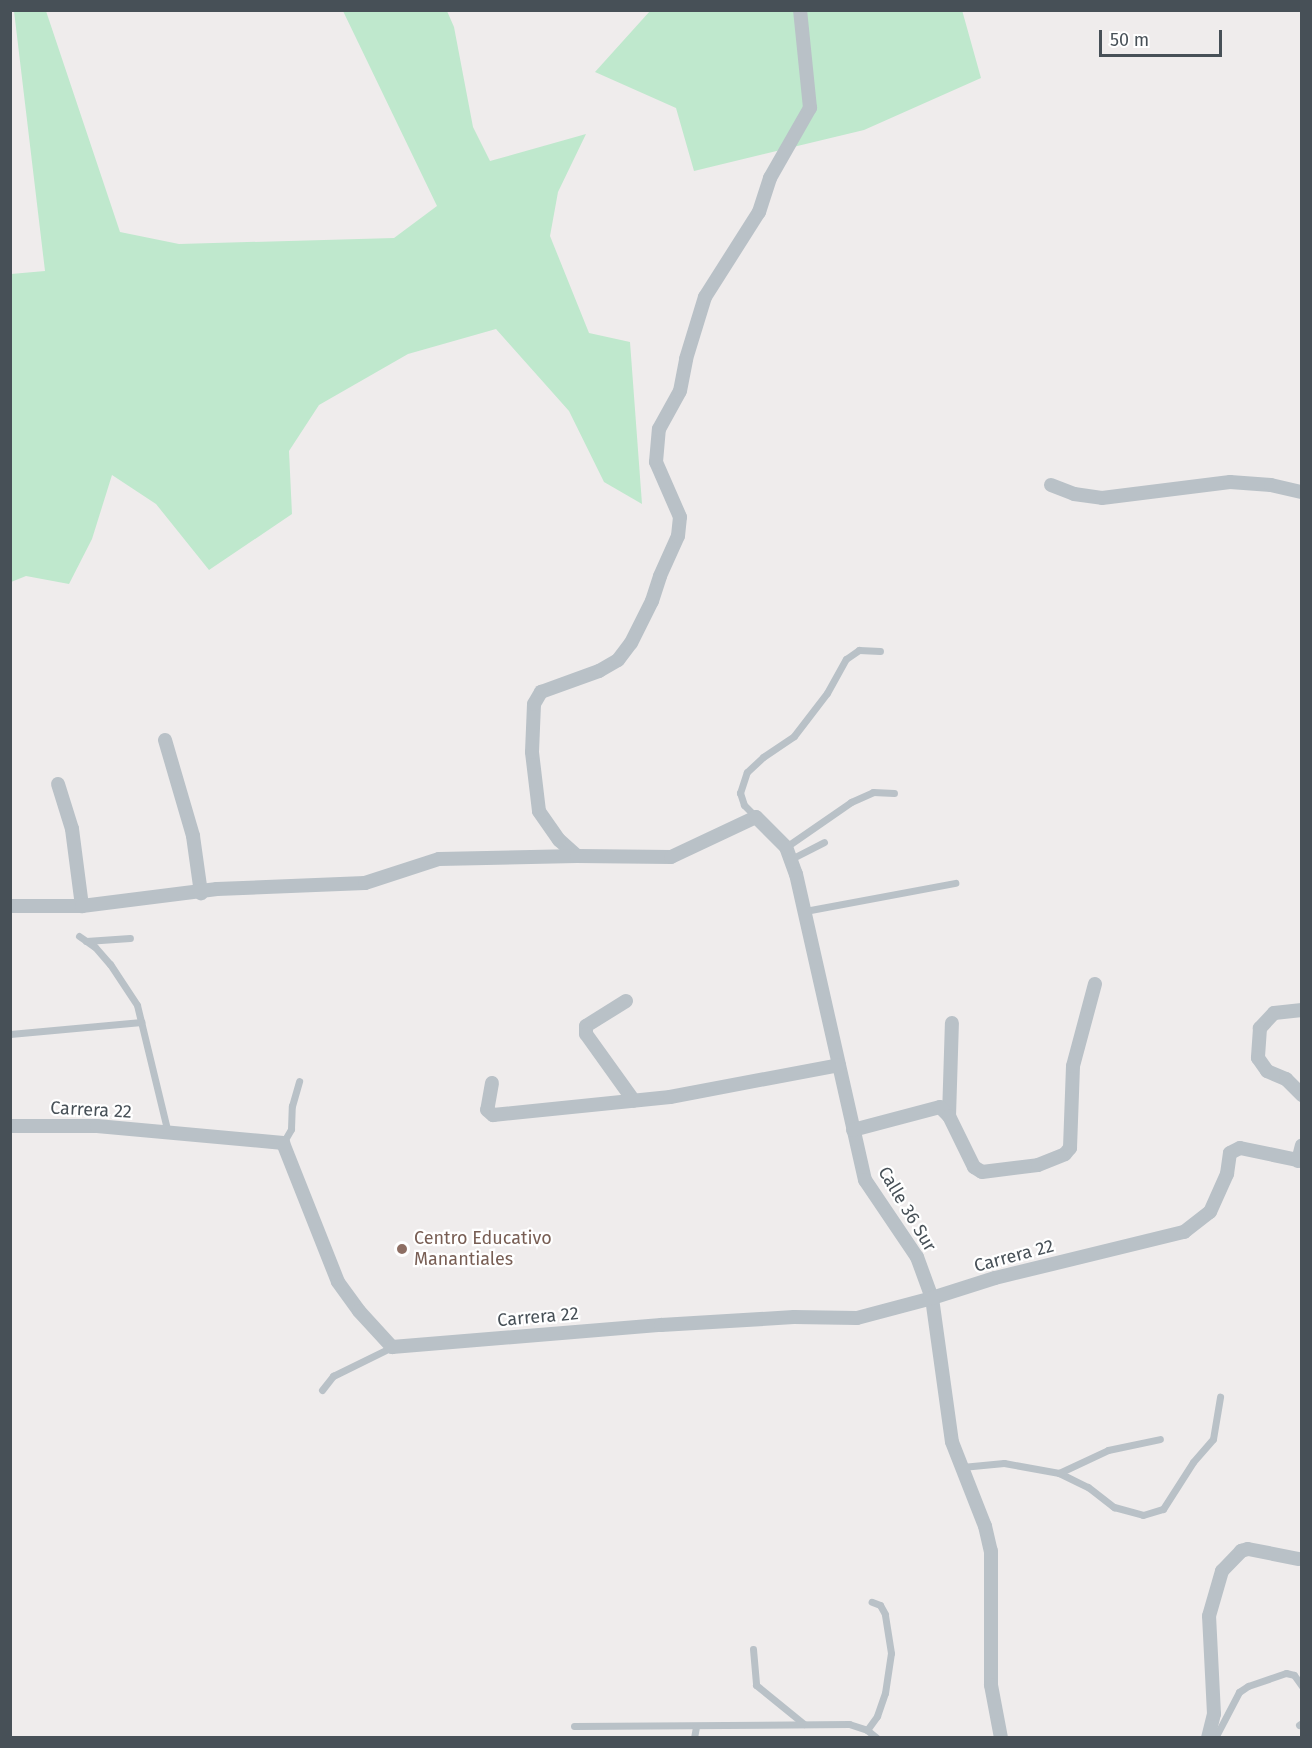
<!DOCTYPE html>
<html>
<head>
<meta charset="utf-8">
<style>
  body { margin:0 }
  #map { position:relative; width:1312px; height:1748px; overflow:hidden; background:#efecec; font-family:"Fira Sans",sans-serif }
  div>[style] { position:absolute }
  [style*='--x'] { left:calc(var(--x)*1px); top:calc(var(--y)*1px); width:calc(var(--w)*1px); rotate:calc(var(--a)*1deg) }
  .green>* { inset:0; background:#bfe8cd }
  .lane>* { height:7px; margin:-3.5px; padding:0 3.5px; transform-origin:3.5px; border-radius:3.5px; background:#b9c1c7 }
  .street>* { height:14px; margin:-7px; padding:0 7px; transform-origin:7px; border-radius:7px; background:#b9c1c7 }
  .dots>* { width:16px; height:16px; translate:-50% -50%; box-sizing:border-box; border:3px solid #fff; border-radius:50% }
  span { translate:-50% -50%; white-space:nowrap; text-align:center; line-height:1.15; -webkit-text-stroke:4.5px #fff; paint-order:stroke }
  .street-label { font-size:18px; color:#475057 }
  .education-label { font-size:18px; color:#785e54 }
  .left { translate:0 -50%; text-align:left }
  .frame { position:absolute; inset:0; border:12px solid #475057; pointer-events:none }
  .scale { position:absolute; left:1099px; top:30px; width:123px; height:27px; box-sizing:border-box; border:3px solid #475057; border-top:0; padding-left:8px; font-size:18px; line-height:21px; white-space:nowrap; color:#475057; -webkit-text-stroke:4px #fff; paint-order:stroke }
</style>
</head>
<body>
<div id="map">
  <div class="green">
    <div style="clip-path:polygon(962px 10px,981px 78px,864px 130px,694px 171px,676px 108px,595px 72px,650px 11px)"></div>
    <div style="clip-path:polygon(14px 11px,46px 11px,120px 232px,179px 244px,394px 238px,437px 206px,343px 11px,447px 11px,454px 27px,473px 127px,490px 161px,586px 134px,558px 192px,550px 236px,589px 333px,630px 342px,642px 504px,604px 482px,569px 411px,496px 329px,408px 354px,319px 405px,289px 451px,292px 514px,209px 570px,156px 504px,112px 475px,92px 539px,69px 584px,26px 576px,11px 582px,11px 274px,45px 271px)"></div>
  </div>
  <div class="lane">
    <div style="--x:756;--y:817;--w:17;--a:-135"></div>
    <div style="--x:744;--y:805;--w:13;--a:-108"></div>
    <div style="--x:740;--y:793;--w:22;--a:-72"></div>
    <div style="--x:747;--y:772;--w:22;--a:-43"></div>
    <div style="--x:763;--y:757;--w:37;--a:-34"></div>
    <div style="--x:794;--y:736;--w:54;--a:-52.5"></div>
    <div style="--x:827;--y:693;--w:39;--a:-61"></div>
    <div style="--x:846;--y:659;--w:16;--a:-35"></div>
    <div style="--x:859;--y:650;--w:21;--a:3"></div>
    <div style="--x:786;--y:847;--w:79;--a:-34.7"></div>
    <div style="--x:851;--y:802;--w:24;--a:-24"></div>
    <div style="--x:873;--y:792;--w:21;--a:3"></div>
    <div style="--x:791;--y:859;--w:37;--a:-27"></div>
    <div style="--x:805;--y:911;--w:153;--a:-10.6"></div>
    <div style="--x:79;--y:936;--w:19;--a:35"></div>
    <div style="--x:95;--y:947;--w:23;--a:49"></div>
    <div style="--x:110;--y:964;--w:49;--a:56.6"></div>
    <div style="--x:137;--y:1005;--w:132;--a:76.4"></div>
    <div style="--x:86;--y:941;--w:44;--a:-3.9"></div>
    <div style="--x:10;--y:1034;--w:132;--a:-5.2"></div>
    <div style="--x:283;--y:1143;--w:16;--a:-60"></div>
    <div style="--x:291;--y:1129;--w:23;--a:-88"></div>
    <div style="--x:292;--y:1106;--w:26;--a:-74"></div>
    <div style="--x:322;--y:1390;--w:18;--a:-52"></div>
    <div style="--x:333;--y:1376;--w:66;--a:-26.2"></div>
    <div style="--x:962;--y:1467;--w:42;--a:-5.4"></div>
    <div style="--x:1004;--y:1463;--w:56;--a:10.3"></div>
    <div style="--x:1059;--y:1473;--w:32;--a:26"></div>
    <div style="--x:1088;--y:1487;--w:33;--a:38"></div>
    <div style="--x:1114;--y:1507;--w:30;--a:15"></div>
    <div style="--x:1143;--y:1515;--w:21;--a:-17"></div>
    <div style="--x:1163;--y:1509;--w:56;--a:-57.4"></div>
    <div style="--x:1193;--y:1462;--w:30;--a:-49"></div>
    <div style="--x:1213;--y:1439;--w:43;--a:-80.5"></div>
    <div style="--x:1059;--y:1473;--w:54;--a:-25.1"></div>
    <div style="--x:1108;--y:1450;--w:53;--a:-11.9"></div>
    <div style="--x:753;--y:1649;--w:36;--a:85"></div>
    <div style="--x:756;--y:1685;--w:62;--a:39.1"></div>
    <div style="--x:1299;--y:1725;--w:4;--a:-34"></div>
    <div style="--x:574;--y:1726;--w:275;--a:-0.4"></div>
    <div style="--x:849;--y:1724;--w:19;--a:18"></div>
    <div style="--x:867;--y:1730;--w:13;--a:39"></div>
    <div style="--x:867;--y:1730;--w:17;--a:-54"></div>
    <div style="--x:877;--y:1716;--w:24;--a:-71"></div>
    <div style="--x:885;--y:1693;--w:40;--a:-81.5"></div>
    <div style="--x:891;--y:1653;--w:39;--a:-99"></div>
    <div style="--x:885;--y:1614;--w:10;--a:-119"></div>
    <div style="--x:880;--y:1605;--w:9;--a:-159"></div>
    <div style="--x:694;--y:1738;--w:11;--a:-80"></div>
    <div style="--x:1215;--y:1738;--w:52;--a:-62.4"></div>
    <div style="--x:1239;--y:1692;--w:11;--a:-34"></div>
    <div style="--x:1248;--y:1686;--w:40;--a:-18.9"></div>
    <div style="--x:1286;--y:1673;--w:8;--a:14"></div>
    <div style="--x:1294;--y:1675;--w:14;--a:54"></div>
  </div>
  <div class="street">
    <div style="--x:1051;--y:485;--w:25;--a:21"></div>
    <div style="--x:1074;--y:494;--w:28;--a:8"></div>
    <div style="--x:1102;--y:498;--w:129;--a:-7.1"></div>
    <div style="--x:1230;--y:482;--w:41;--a:4.2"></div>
    <div style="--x:1271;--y:485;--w:32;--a:13"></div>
    <div style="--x:165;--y:740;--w:100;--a:73.7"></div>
    <div style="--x:193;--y:836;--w:58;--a:82"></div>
    <div style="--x:58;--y:784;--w:47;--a:72.7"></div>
    <div style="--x:72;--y:829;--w:78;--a:82.6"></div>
    <div style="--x:577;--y:856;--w:24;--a:-138"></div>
    <div style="--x:559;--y:840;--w:35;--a:-125"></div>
    <div style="--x:539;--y:811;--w:59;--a:-96.8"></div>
    <div style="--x:532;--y:752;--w:48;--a:-87.6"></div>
    <div style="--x:534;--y:704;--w:14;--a:-60"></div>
    <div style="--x:541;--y:692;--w:62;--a:-19.9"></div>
    <div style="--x:599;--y:671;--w:22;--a:-30"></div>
    <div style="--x:618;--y:660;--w:21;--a:-53"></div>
    <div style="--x:631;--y:643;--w:47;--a:-63.4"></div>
    <div style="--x:652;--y:601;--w:26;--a:-72"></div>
    <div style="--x:660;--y:576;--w:44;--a:-65.8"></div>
    <div style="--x:678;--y:536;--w:19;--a:-84"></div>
    <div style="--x:680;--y:517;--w:60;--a:-113.6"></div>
    <div style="--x:656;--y:462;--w:33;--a:-85"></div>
    <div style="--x:659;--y:429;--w:43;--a:-61.1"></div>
    <div style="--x:680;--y:391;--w:33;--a:-79"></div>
    <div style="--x:686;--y:359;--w:65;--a:-73"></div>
    <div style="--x:705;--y:297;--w:101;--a:-57.6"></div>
    <div style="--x:759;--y:212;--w:36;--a:-72"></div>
    <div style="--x:770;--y:178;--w:81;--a:-60.3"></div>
    <div style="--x:810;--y:108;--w:99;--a:-95.8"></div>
    <div style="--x:10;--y:906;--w:72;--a:0"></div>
    <div style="--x:82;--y:906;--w:136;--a:-7.2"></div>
    <div style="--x:217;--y:889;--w:148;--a:-2.3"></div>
    <div style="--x:365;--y:883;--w:78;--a:-18"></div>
    <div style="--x:439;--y:859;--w:138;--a:-1.2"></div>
    <div style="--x:577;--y:856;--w:94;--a:0.6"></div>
    <div style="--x:671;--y:857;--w:94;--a:-25.2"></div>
    <div style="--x:756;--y:817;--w:42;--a:45"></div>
    <div style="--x:786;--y:847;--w:29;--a:70"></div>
    <div style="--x:796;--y:874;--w:314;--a:77.3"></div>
    <div style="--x:865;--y:1180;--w:93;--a:56"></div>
    <div style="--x:917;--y:1257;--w:44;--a:69.9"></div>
    <div style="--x:932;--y:1298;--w:145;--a:82.1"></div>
    <div style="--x:952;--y:1442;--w:90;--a:68.6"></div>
    <div style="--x:985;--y:1526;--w:26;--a:77"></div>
    <div style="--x:991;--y:1551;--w:134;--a:90"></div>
    <div style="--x:991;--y:1685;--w:54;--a:79.3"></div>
    <div style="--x:626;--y:1001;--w:47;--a:148"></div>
    <div style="--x:586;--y:1026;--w:8;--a:90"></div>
    <div style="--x:586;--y:1034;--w:82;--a:54.4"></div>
    <div style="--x:1302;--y:1010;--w:28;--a:174"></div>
    <div style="--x:1274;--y:1013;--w:21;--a:133"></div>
    <div style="--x:1260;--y:1028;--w:30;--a:94"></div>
    <div style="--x:1258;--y:1058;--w:16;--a:55"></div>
    <div style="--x:1267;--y:1071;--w:21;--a:23"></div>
    <div style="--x:1286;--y:1079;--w:23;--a:45"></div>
    <div style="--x:492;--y:1083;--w:27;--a:100"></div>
    <div style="--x:487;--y:1110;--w:8;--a:40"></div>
    <div style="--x:493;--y:1115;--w:178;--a:-5.8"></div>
    <div style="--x:670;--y:1097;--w:172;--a:-10.7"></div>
    <div style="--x:949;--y:1116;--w:93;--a:-88.2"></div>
    <div style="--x:10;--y:1126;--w:87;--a:0"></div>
    <div style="--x:97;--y:1126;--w:187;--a:5.2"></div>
    <div style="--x:283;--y:1143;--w:149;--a:68.4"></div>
    <div style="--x:338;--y:1282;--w:36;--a:54"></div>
    <div style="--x:359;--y:1311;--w:49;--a:47.5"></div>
    <div style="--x:392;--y:1347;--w:270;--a:-4.7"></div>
    <div style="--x:661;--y:1325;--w:133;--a:-3.4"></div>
    <div style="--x:794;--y:1317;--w:63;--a:0.9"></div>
    <div style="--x:857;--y:1318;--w:78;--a:-14.9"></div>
    <div style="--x:932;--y:1298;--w:66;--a:-17.6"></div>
    <div style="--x:995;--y:1278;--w:195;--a:-13.7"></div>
    <div style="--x:1184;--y:1232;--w:33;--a:-38"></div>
    <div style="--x:1210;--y:1212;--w:42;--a:-65.9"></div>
    <div style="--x:1227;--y:1174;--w:21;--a:-82"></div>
    <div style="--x:1230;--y:1153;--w:11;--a:-27"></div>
    <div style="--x:1240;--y:1148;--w:63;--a:11.8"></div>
    <div style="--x:853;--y:1130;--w:90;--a:-14.8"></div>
    <div style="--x:940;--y:1107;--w:13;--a:45"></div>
    <div style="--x:949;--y:1116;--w:57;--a:63.9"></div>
    <div style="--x:974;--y:1167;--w:9;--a:32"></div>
    <div style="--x:982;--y:1172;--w:56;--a:-7.1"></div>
    <div style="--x:1038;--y:1165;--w:29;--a:-22"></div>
    <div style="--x:1065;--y:1154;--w:8;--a:-50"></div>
    <div style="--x:1070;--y:1148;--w:82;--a:-87.9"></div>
    <div style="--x:1073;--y:1066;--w:85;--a:-75"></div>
    <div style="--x:1298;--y:1161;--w:16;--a:-76"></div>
    <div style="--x:1208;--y:1738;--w:25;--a:-76"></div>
    <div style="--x:1214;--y:1714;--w:98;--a:-92.9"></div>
    <div style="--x:1209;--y:1616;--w:47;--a:-73.9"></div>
    <div style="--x:1222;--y:1571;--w:28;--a:-46"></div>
    <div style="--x:1241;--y:1551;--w:7;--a:-16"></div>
    <div style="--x:1248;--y:1549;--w:52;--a:11.1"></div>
  </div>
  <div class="dots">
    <div style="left:402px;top:1249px;background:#8d6e63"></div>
  </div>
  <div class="street-label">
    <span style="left:91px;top:1110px;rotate:3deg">Carrera 22</span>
    <span style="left:907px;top:1209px;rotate:59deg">Calle 36 Sur</span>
    <span style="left:1014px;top:1256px;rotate:-15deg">Carrera 22</span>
    <span style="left:538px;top:1317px;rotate:-5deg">Carrera 22</span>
  </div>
  <div class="education-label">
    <span class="left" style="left:414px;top:1249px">Centro Educativo<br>Manantiales</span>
  </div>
  <div class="frame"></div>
  <div class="scale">50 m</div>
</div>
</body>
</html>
